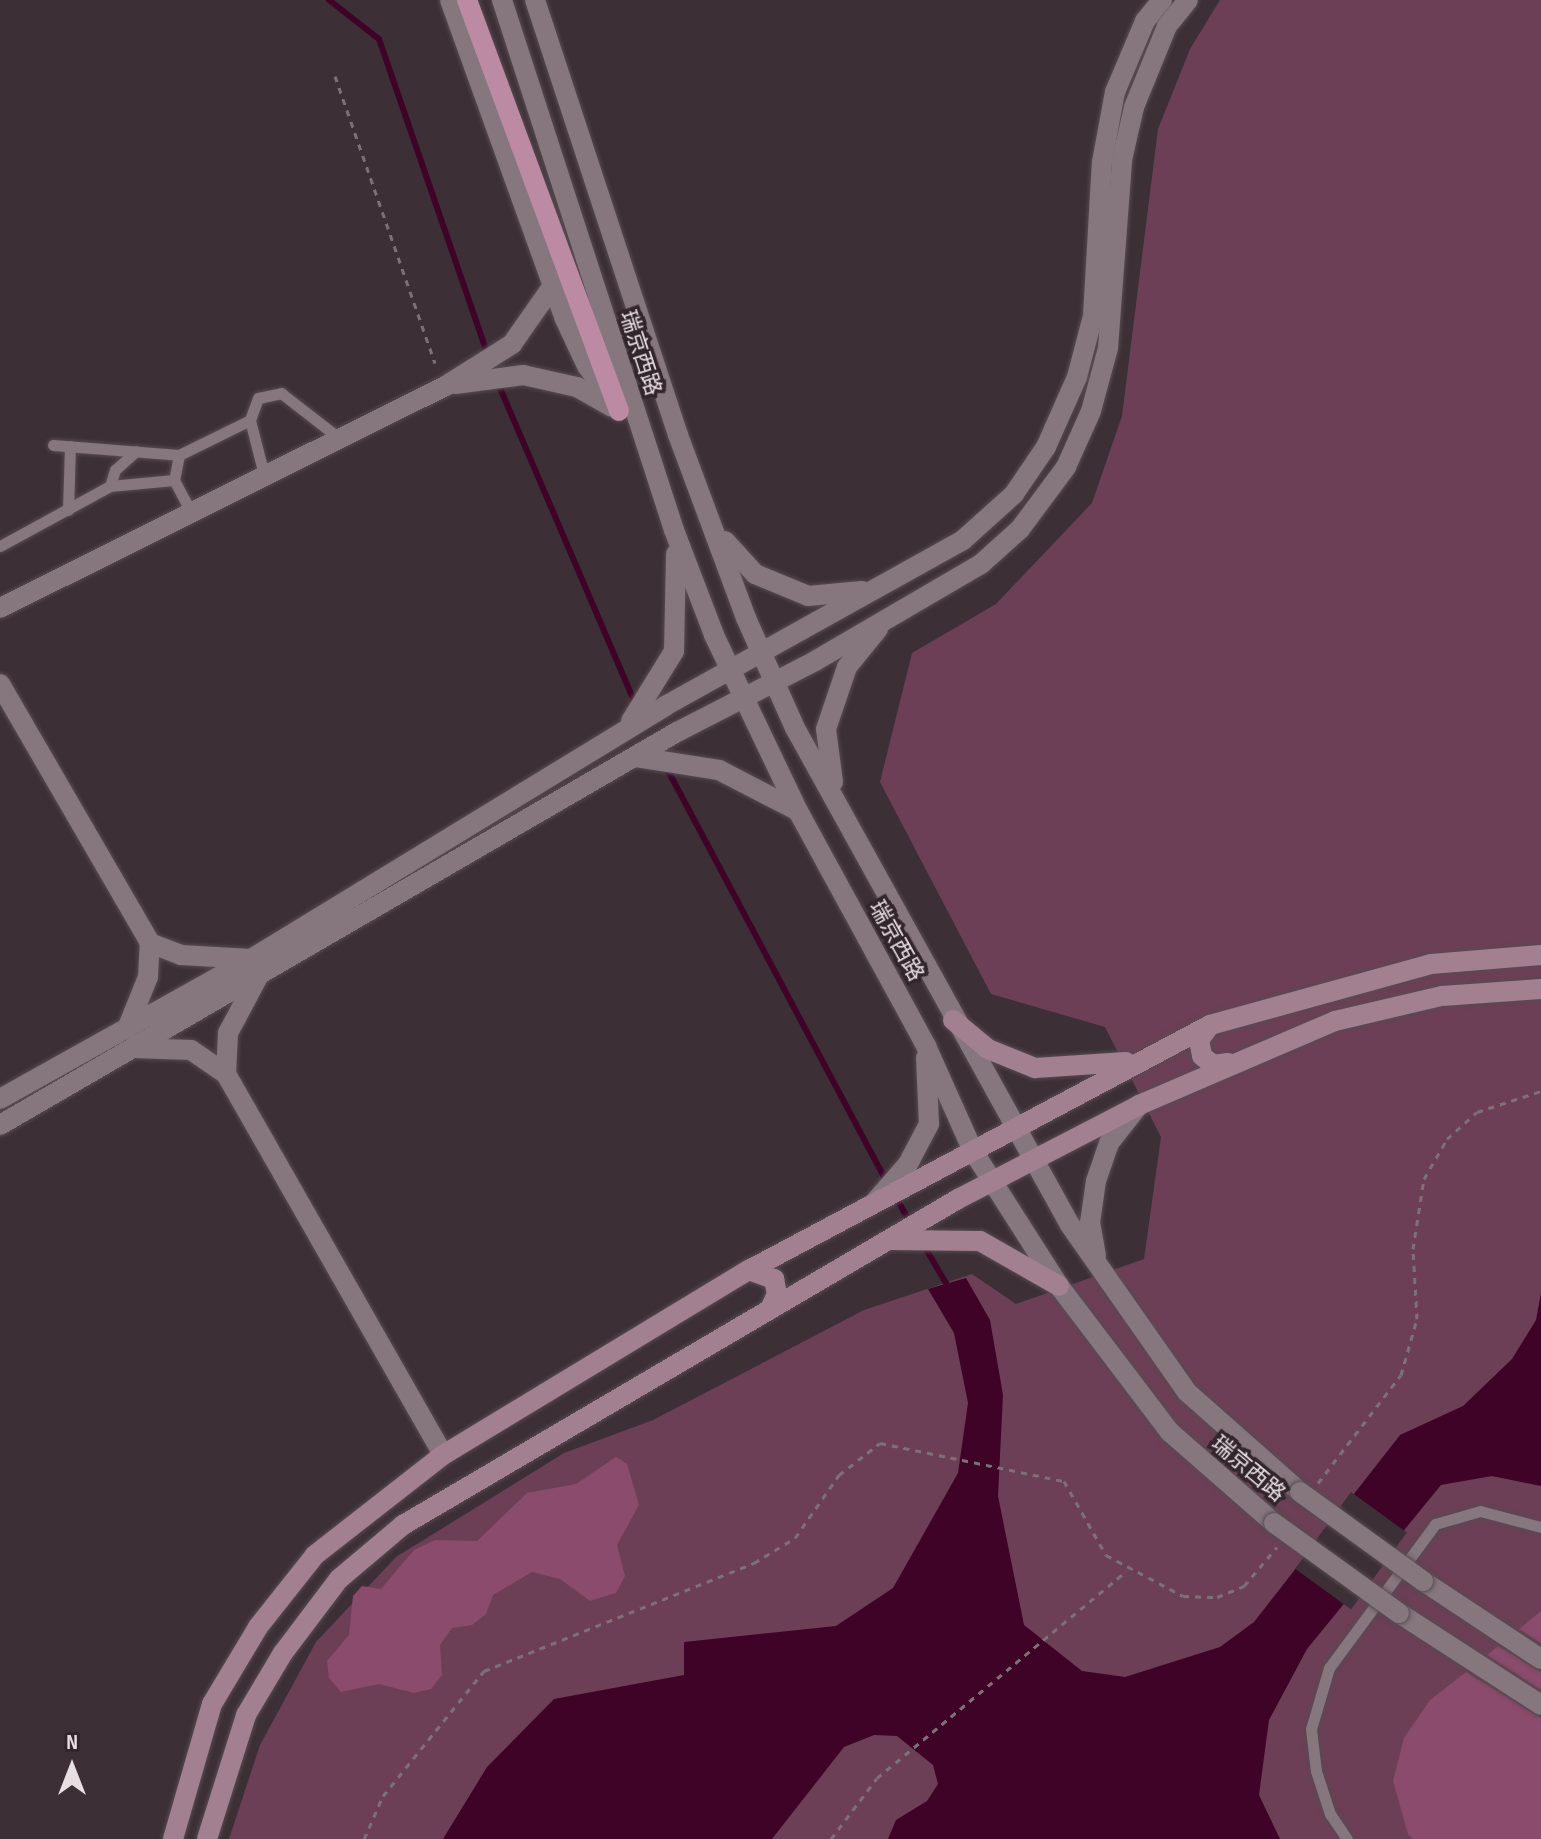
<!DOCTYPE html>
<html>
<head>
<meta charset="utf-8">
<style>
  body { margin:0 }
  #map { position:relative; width:1541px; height:1839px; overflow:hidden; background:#3c2f35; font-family:"Sofia Sans Condensed","Noto Sans SC",sans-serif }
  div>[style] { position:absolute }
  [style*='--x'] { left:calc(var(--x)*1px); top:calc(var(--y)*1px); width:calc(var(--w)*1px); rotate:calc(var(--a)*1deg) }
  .green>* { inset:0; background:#6d3f56 }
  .water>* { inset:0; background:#3e0327 }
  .pier>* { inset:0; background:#3c2f35; transform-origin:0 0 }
  .stream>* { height:6px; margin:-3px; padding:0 3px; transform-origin:3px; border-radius:3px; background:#3e0327 }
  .building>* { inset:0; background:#8b4b6c }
  .path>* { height:3px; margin-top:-1.5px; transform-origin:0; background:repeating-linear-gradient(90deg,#7d7177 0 6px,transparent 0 12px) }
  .roads { filter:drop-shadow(0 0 2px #564b50) drop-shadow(0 0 2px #564b50) }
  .service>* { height:11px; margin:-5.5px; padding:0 5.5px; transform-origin:5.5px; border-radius:5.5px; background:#86767d }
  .minor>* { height:20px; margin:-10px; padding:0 10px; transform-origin:10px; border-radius:10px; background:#86767d }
  .tertiary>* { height:20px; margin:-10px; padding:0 10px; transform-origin:10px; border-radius:10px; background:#86767d }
  .secondary>* { height:20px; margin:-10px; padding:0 10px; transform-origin:10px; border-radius:10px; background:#a28090 }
  .primary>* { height:20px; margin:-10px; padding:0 10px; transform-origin:10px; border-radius:10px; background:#bd8aa3 }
  .bridges { filter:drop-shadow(0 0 2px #564b50) drop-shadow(0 0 2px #564b50) }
  .tertiary-bridge>* { height:20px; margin:-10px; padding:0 10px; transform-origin:10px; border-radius:10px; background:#86767d }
  span { translate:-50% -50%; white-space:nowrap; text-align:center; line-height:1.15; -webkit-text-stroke:7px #32252b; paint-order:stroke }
  .street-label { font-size:22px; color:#e8dfe3 }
  .north { position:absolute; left:32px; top:1727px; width:80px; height:80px; -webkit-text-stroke:6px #32252b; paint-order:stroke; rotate:0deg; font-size:22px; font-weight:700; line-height:32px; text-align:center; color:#e8dfe3 }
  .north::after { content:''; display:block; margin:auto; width:28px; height:36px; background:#e8dfe3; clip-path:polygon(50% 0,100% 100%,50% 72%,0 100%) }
</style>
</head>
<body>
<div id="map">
  <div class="green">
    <div style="clip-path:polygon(1220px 0,1541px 0,1541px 1839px,229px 1839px,260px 1745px,316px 1642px,396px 1557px,564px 1453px,653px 1420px,864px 1310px,972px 1274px,1016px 1304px,1144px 1259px,1161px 1137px,1105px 1027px,991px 994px,880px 782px,912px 653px,996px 604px,1092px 503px,1122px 416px,1158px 129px,1190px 49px)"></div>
  </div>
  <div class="water">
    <div style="clip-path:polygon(966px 1278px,990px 1320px,1003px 1395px,998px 1496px,1024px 1625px,1082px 1671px,1125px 1677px,1220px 1647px,1254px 1622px,1400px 1435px,1463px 1406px,1512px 1359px,1536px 1320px,1541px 1293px,1541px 1486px,1492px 1476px,1441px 1485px,1307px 1649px,1269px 1720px,1259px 1795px,1280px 1839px,888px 1839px,896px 1820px,927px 1801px,938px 1784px,933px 1765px,897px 1736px,874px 1735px,844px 1747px,772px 1839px,443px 1839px,487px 1767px,554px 1699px,684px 1675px,684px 1642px,836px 1626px,893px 1588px,958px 1473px,968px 1403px,954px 1333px,928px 1289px)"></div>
  </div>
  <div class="pier">
    <div style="left:1351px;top:1492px;width:69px;height:95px;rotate:36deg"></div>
  </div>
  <div class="stream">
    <div style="--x:329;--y:0;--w:63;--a:38"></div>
    <div style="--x:379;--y:39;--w:334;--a:71"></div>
    <div style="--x:497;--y:381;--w:353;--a:66.8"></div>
    <div style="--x:665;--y:765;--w:473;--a:62"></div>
    <div style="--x:895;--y:1196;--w:32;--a:60"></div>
    <div style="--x:923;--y:1244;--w:53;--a:59.6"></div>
  </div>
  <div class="building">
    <div style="clip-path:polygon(616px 1457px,627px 1464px,639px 1505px,617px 1545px,625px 1576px,616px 1593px,590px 1601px,560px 1579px,532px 1572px,493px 1595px,486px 1614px,472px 1625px,452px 1628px,440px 1645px,442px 1675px,431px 1689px,414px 1693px,379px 1684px,341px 1692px,329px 1678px,327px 1661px,349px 1635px,353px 1596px,362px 1586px,381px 1589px,414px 1550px,435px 1540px,477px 1541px,527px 1493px,576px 1484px)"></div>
    <div style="clip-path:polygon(1541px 1611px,1541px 1643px,1519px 1629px)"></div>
    <div style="clip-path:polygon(1498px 1646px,1541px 1672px,1541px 1690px,1487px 1655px)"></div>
    <div style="clip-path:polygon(1466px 1672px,1541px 1718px,1541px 1839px,1413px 1839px,1408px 1834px,1393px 1781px,1404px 1738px,1430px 1700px)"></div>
  </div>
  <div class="path">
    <div style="--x:335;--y:76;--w:304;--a:70.8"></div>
    <div style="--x:1318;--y:1483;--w:136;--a:-52.5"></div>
    <div style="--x:1401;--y:1375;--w:58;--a:-74.1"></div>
    <div style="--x:1417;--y:1319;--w:70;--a:-93.3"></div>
    <div style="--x:1413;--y:1249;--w:71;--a:-81.1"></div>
    <div style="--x:1424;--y:1179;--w:46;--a:-60.1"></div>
    <div style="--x:1447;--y:1139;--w:40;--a:-42"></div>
    <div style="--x:1477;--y:1112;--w:67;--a:-18.2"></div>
    <div style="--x:364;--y:1839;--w:47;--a:-66.2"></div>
    <div style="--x:383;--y:1796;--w:161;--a:-51.1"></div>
    <div style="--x:484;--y:1671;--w:291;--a:-21.8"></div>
    <div style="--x:754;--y:1563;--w:48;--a:-31.4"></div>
    <div style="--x:795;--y:1538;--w:77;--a:-55.1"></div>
    <div style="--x:839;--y:1475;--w:52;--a:-38"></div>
    <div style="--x:880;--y:1443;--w:188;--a:11.7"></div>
    <div style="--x:1064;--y:1481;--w:85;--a:60.4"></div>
    <div style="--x:1106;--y:1555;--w:87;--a:28"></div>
    <div style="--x:1183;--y:1596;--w:34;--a:2"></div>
    <div style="--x:1217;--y:1597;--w:29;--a:-22"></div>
    <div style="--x:1244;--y:1586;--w:51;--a:-49.8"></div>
    <div style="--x:831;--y:1839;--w:76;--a:-53"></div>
    <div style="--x:877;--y:1778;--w:324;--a:-39.7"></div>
  </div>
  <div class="roads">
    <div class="service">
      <div style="--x:53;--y:445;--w:126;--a:4.5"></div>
      <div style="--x:179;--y:455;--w:79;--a:-26.2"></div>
      <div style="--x:179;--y:455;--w:25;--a:101"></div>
      <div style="--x:174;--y:480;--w:36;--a:62"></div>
      <div style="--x:264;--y:475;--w:57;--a:-104.3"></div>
      <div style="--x:250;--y:420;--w:23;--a:-70"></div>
      <div style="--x:258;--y:398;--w:24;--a:-12"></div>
      <div style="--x:281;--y:393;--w:73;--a:37.8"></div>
      <div style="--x:110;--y:486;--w:17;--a:-73"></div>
      <div style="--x:115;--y:470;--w:28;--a:-42"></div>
      <div style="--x:68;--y:510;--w:64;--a:-88.2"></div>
      <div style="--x:0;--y:546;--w:125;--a:-28.6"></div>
      <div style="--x:110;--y:486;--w:64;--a:-5.4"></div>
      <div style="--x:1347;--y:1839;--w:30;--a:-124"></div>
      <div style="--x:1330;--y:1814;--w:45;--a:-108"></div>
      <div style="--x:1316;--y:1771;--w:42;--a:-96.8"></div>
      <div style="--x:1311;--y:1729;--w:64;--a:-73.6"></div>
      <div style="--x:1329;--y:1668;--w:179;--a:-53.6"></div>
      <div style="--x:1435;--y:1524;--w:47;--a:-16.1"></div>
      <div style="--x:1480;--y:1511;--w:63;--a:14.7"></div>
    </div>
    <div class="minor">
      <div style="--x:0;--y:684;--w:299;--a:59.9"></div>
      <div style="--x:127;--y:1029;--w:56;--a:-68"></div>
      <div style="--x:148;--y:977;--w:34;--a:-87"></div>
      <div style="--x:150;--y:943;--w:33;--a:21"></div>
      <div style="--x:181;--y:955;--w:70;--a:3.3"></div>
      <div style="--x:133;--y:1048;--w:58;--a:2"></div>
      <div style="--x:191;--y:1050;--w:42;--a:34.4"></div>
      <div style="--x:226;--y:1074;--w:41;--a:-87.2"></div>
      <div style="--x:228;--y:1033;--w:68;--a:-61.9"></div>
      <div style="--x:226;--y:1074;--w:438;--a:60.3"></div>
    </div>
    <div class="tertiary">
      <div style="--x:450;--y:0;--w:337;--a:70.2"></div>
      <div style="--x:564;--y:317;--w:54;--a:64.9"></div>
      <div style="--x:587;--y:366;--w:44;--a:54.2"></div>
      <div style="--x:502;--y:0;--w:557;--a:72.02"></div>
      <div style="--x:674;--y:530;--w:112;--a:69.1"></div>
      <div style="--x:714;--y:635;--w:195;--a:64.5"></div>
      <div style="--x:798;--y:811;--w:268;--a:61.4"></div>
      <div style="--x:926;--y:1046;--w:115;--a:65.9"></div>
      <div style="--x:973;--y:1151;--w:160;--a:57.5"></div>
      <div style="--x:1059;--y:1286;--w:183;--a:52.8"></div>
      <div style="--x:1170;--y:1432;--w:138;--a:41.2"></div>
      <div style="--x:535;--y:0;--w:458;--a:71.8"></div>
      <div style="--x:678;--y:435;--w:195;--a:69.6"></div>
      <div style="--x:746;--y:618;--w:120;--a:66"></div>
      <div style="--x:795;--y:728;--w:568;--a:61.04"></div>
      <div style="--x:1070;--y:1225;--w:204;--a:55"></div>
      <div style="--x:1187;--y:1392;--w:151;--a:41.5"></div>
      <div style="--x:455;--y:384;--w:69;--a:-7.5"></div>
      <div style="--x:523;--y:375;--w:55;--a:12.5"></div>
      <div style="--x:577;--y:387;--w:40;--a:29.7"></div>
      <div style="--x:725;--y:541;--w:45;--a:47.7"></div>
      <div style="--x:755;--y:574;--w:57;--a:22.5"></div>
      <div style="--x:808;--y:596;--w:54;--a:-5.3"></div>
      <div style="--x:0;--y:608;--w:500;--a:-26.5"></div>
      <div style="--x:447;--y:385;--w:77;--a:-32.2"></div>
      <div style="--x:512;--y:344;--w:73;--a:-55"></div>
      <div style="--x:631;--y:721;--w:82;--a:-58.4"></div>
      <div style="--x:674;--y:651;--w:97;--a:-88.8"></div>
      <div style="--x:636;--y:757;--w:84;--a:8.9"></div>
      <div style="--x:719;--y:770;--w:89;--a:27.4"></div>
      <div style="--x:833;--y:782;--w:53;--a:-97.5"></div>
      <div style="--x:826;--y:729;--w:65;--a:-71.3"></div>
      <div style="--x:847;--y:667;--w:49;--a:-50.8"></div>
      <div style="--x:0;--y:1099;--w:287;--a:-29.2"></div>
      <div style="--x:251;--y:959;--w:485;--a:-31.4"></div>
      <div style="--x:665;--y:706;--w:341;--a:-29.1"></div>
      <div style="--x:963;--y:540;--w:69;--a:-42"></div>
      <div style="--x:1014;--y:494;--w:57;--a:-55.8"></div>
      <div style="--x:1046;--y:447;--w:77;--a:-66.1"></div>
      <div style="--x:1077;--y:377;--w:63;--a:-75.3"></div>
      <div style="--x:1093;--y:316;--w:154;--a:-86.7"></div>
      <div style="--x:1102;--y:162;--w:71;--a:-79.5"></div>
      <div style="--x:1115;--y:92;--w:77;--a:-67.1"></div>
      <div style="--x:1145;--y:21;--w:27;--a:-51"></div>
      <div style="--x:0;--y:1125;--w:783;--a:-30.14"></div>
      <div style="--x:677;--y:732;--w:155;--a:-27.2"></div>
      <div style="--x:815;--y:661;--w:192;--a:-30.3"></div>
      <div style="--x:981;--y:564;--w:52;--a:-41.9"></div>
      <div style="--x:1020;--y:529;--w:77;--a:-53.4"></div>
      <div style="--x:1066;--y:467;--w:61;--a:-65.9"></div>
      <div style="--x:1091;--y:411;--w:65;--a:-74.9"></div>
      <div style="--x:1108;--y:348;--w:189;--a:-85.7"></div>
      <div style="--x:1122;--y:160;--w:54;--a:-77.2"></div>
      <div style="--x:1134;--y:107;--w:87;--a:-67.8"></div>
      <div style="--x:1167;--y:26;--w:33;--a:-51"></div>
      <div style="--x:873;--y:1204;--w:53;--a:-48.8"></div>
      <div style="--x:908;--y:1164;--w:45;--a:-62.3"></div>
      <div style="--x:929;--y:1124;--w:66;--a:-92.6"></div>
      <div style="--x:1096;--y:1256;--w:34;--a:-100"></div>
      <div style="--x:1090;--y:1223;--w:42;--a:-81.9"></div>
      <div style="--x:1096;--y:1181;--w:40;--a:-71.1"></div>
      <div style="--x:1109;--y:1143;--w:48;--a:-51.7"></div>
      <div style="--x:1423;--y:1581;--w:141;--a:33.5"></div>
      <div style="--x:1399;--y:1613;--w:169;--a:32.9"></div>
    </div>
    <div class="secondary">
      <div style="--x:953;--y:1020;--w:45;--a:39.6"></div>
      <div style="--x:988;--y:1049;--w:51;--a:22"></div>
      <div style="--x:1035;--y:1068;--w:91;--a:-3.8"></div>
      <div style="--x:1210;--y:1025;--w:19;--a:126"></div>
      <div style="--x:1199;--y:1040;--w:16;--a:79"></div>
      <div style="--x:1202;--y:1056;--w:14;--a:39"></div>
      <div style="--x:1213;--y:1065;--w:15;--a:-8"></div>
      <div style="--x:892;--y:1240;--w:88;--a:0.7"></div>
      <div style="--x:980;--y:1241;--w:91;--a:29.7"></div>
      <div style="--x:749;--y:1270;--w:27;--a:20"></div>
      <div style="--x:774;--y:1279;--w:15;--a:79"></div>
      <div style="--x:777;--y:1294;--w:17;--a:115"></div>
      <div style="--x:173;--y:1839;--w:141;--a:-73.9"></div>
      <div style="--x:212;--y:1704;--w:90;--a:-59.1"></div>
      <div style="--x:258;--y:1627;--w:92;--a:-51.6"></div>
      <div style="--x:315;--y:1555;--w:162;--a:-38"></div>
      <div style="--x:443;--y:1455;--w:358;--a:-31.2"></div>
      <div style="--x:749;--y:1270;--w:522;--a:-27.99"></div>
      <div style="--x:1210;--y:1025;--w:229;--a:-15.4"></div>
      <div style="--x:1431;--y:964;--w:110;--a:-4.7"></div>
      <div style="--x:207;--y:1839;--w:130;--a:-72.5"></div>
      <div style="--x:246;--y:1715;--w:72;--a:-59.2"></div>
      <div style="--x:283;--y:1653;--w:93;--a:-52.9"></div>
      <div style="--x:339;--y:1579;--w:84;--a:-40.2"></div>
      <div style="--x:403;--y:1525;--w:644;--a:-30.43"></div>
      <div style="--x:958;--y:1199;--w:204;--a:-27.4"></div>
      <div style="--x:1139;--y:1105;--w:213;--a:-23.2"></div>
      <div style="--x:1335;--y:1021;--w:110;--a:-13.2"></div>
      <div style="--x:1442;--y:996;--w:99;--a:-4"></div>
    </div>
    <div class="primary">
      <div style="--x:467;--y:0;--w:438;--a:69.7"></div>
    </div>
  </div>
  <div class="bridges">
    <div class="tertiary-bridge">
      <div style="--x:1300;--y:1492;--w:152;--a:35.9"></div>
      <div style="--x:1274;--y:1523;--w:154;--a:35.8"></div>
    </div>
  </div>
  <div class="street-label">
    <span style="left:640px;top:353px;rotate:72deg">瑞京西路</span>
    <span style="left:896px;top:941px;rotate:61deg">瑞京西路</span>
    <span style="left:1248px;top:1469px;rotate:40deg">瑞京西路</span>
  </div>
  <div class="north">N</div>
</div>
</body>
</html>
